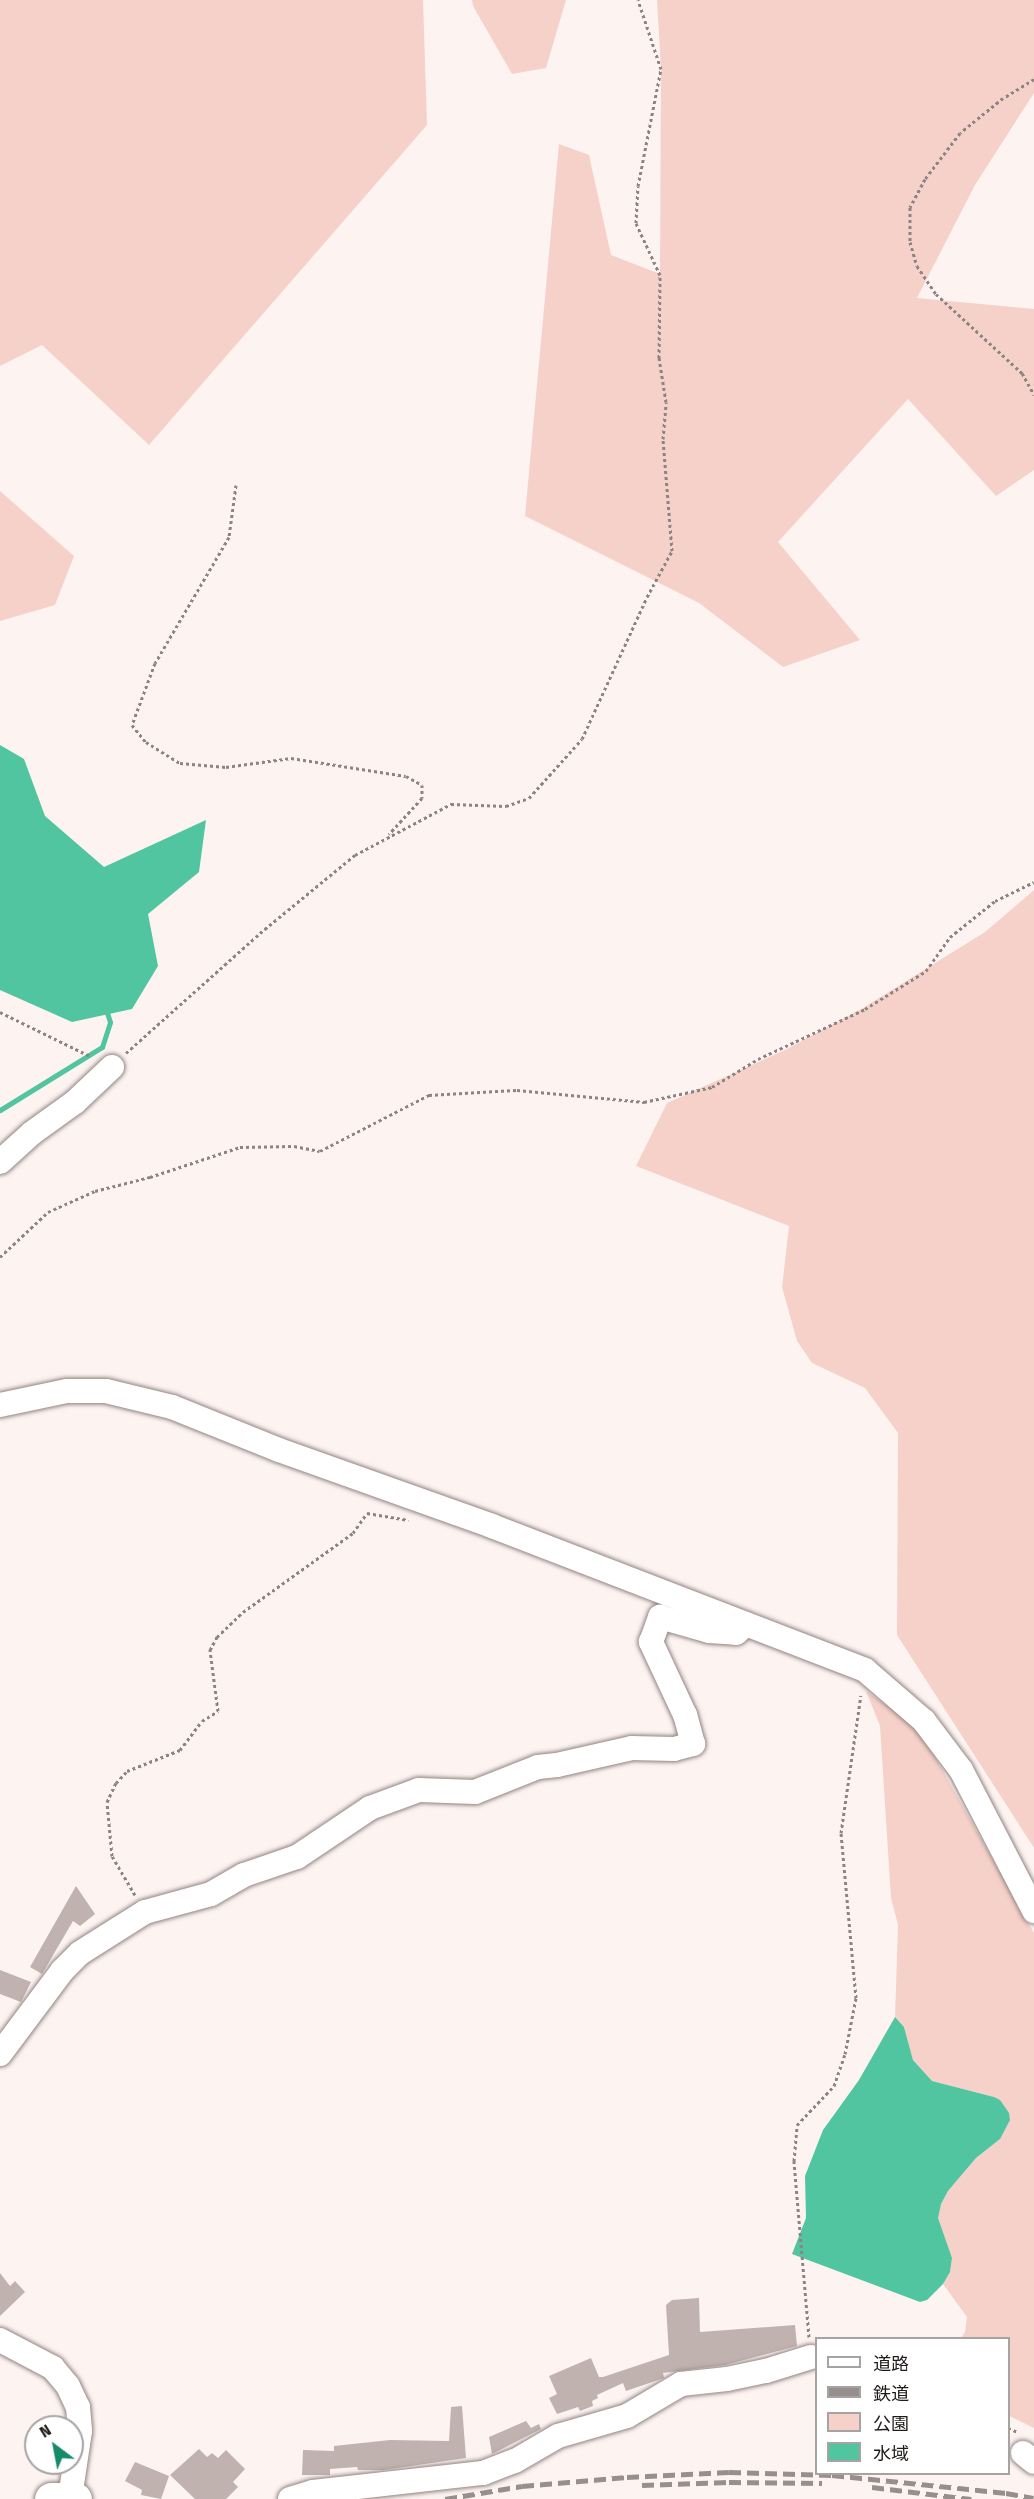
<!DOCTYPE html>
<html>
<head>
<meta charset="utf-8">
<style>
  body { margin:0 }
  #map { position:relative; width:1034px; height:2499px; overflow:hidden; background:#fdf4f2; font-family:"Fira Sans Condensed","Noto Sans JP",sans-serif }
  div>[style] { position:absolute }
  [style*='--x'] { left:calc(var(--x)*1px); top:calc(var(--y)*1px); width:calc(var(--w)*1px); rotate:calc(var(--a)*1deg) }
  .green>* { inset:0; background:#f6d1c9 }
  .water>* { inset:0; background:#51c5a0 }
  .stream>* { height:5px; margin:-2.5px; padding:0 2.5px; transform-origin:2.5px; border-radius:2.5px; background:#51c5a0 }
  .building>* { inset:0; background:#c0b2ae }
  .path>* { height:3px; margin-top:-1.5px; transform-origin:0; background:repeating-linear-gradient(90deg,#8c8483 0 3px,transparent 0 6px) }
  .roads { filter:drop-shadow(0 0 2px #928481) drop-shadow(0 0 2px #928481) }
  .minor>* { height:24px; margin:-12px; padding:0 12px; transform-origin:12px; border-radius:12px; background:#fff }
  .highway>* { height:33px; margin:-16.5px; padding:0 16.5px; transform-origin:16.5px; border-radius:16.5px; background:#fff }
  .rail>* { height:4.5px; margin-top:-2.25px; transform-origin:0; background:repeating-linear-gradient(90deg,#978f8e 0 12px,transparent 0 18px) }
  span { translate:-50% -50%; white-space:nowrap; text-align:center; line-height:1.15; -webkit-text-stroke:4.5px #fff; paint-order:stroke }
  .legend { position:absolute; left:815px; top:2337px; width:195px; height:138px; box-sizing:border-box; background:#fff; border:2px solid #a6a3a3; margin:0; padding:8px 10px; list-style:none; font-size:18px; color:#201a19 }
  .legend li { display:flex; align-items:center; gap:12px; height:30px }
  .legend b { width:30px; border:2px solid #a6a3a3 }
  .north { position:absolute; left:24px; top:2415px; width:60px; height:60px; box-sizing:border-box; background:#fff; border:2px solid #a6a3a3; border-radius:50%; rotate:328deg; font-size:16px; font-weight:700; line-height:24px; text-align:center; color:#201a19 }
  .north::after { content:''; display:block; margin:auto; width:21px; height:27px; background:#168b6c; clip-path:polygon(50% 0,100% 100%,50% 72%,0 100%) }
</style>
</head>
<body>
<div id="map">
  <div class="green">
    <div style="clip-path:polygon(0 0,423px 0,427px 125px,149px 445px,42px 345px,0 366px)"></div>
    <div style="clip-path:polygon(472px 0,566px 0,546px 68px,512px 74px,473px 6px)"></div>
    <div style="clip-path:polygon(657px 0,1034px 0,1034px 93px,975px 185px,917px 298px,1034px 309px,1034px 470px,996px 496px,908px 399px,778px 542px,860px 640px,783px 667px,699px 603px,525px 516px,559px 144px,589px 155px,611px 255px,660px 274px,661px 69px)"></div>
    <div style="clip-path:polygon(0 491px,74px 556px,55px 605px,0 621px)"></div>
    <div style="clip-path:polygon(1034px 890px,1034px 1848px,897px 1635px,898px 1433px,865px 1388px,812px 1363px,797px 1341px,782px 1287px,789px 1226px,636px 1166px,667px 1103px,785px 1050px,863px 1008px,985px 932px)"></div>
    <div style="clip-path:polygon(866px 1691px,909px 1721px,935px 1757px,1034px 1933px,1034px 2428px,1009px 2416px,1008px 2338px,961px 2338px,965px 2332px,967px 2317px,943px 2284px,950px 2272px,952px 2258px,937px 2218px,941px 2204px,948px 2191px,976px 2158px,1000px 2139px,994px 2097px,932px 2081px,913px 2060px,904px 2027px,895px 2017px,898px 1925px,891px 1898px,880px 1726px)"></div>
  </div>
  <div class="water">
    <div style="clip-path:polygon(0 745px,24px 759px,45px 816px,104px 867px,206px 820px,199px 872px,148px 914px,158px 966px,132px 1009px,72px 1022px,0 990px)"></div>
    <div style="clip-path:polygon(895px 2017px,904px 2027px,913px 2060px,932px 2081px,994px 2097px,1000px 2100px,1009px 2113px,1010px 2120px,1000px 2139px,976px 2158px,948px 2191px,941px 2204px,938px 2218px,952px 2258px,950px 2272px,943px 2284px,927px 2300px,920px 2302px,792px 2254px,806px 2218px,805px 2176px,823px 2130px,859px 2080px)"></div>
  </div>
  <div class="stream">
    <div style="--x:0;--y:1110;--w:120;--a:-31.7"></div>
    <div style="--x:102;--y:1047;--w:26;--a:-72"></div>
    <div style="--x:110;--y:1022;--w:16;--a:-108"></div>
  </div>
  <div class="building">
    <div style="clip-path:polygon(76px 1886px,95px 1914px,80px 1926px,73px 1921px,42px 1974px,30px 1967px)"></div>
    <div style="clip-path:polygon(0 1970px,31px 1982px,21px 2002px,0 1994px)"></div>
    <div style="clip-path:polygon(0 2273px,10px 2286px,15px 2281px,25px 2292px,0 2316px)"></div>
    <div style="clip-path:polygon(699px 2298px,700px 2332px,795px 2325px,797px 2346px,725px 2365px,663px 2373px,664px 2378px,626px 2391px,623px 2383px,597px 2395px,598px 2398px,592px 2401px,593px 2406px,580px 2411px,578px 2407px,557px 2414px,549px 2398px,557px 2394px,549px 2376px,591px 2358px,599px 2377px,603px 2377px,669px 2355px,666px 2305px,672px 2300px)"></div>
    <div style="clip-path:polygon(462px 2406px,466px 2458px,384px 2470px,358px 2470px,357px 2467px,330px 2469px,330px 2475px,302px 2475px,303px 2450px,334px 2451px,334px 2446px,390px 2440px,449px 2441px,451px 2407px)"></div>
    <div style="clip-path:polygon(526px 2421px,531px 2428px,539px 2424px,541px 2429px,492px 2454px,489px 2437px)"></div>
    <div style="clip-path:polygon(199px 2449px,207px 2457px,212px 2453px,218px 2458px,226px 2450px,245px 2469px,233px 2482px,238px 2487px,226px 2499px,195px 2499px,170px 2475px)"></div>
    <div style="clip-path:polygon(135px 2462px,169px 2476px,161px 2499px,141px 2495px,142px 2490px,125px 2481px)"></div>
  </div>
  <div class="path">
    <div style="--x:1034;--y:79;--w:36;--a:148"></div>
    <div style="--x:1003;--y:98;--w:55;--a:140.9"></div>
    <div style="--x:960;--y:133;--w:58;--a:127.3"></div>
    <div style="--x:925;--y:179;--w:32;--a:118"></div>
    <div style="--x:910;--y:207;--w:35;--a:90"></div>
    <div style="--x:910;--y:242;--w:25;--a:74"></div>
    <div style="--x:917;--y:266;--w:34;--a:56"></div>
    <div style="--x:936;--y:294;--w:117;--a:42.6"></div>
    <div style="--x:1022;--y:373;--w:25;--a:61"></div>
    <div style="--x:236;--y:485;--w:52;--a:97.7"></div>
    <div style="--x:229;--y:537;--w:146;--a:120.4"></div>
    <div style="--x:155;--y:663;--w:66;--a:110.4"></div>
    <div style="--x:132;--y:725;--w:22;--a:51"></div>
    <div style="--x:146;--y:742;--w:40;--a:32"></div>
    <div style="--x:180;--y:763;--w:46;--a:5"></div>
    <div style="--x:226;--y:767;--w:66;--a:-7.9"></div>
    <div style="--x:291;--y:758;--w:116;--a:8.9"></div>
    <div style="--x:406;--y:776;--w:18;--a:29"></div>
    <div style="--x:422;--y:785;--w:13;--a:90"></div>
    <div style="--x:422;--y:798;--w:49;--a:132.5"></div>
    <div style="--x:0;--y:1012;--w:102;--a:26.1"></div>
    <div style="--x:126;--y:1053;--w:180;--a:-41.8"></div>
    <div style="--x:260;--y:933;--w:123;--a:-39.4"></div>
    <div style="--x:355;--y:855;--w:109;--a:-28"></div>
    <div style="--x:451;--y:804;--w:55;--a:2.1"></div>
    <div style="--x:506;--y:806;--w:24;--a:-19"></div>
    <div style="--x:529;--y:798;--w:79;--a:-48.1"></div>
    <div style="--x:582;--y:739;--w:156;--a:-65.4"></div>
    <div style="--x:647;--y:597;--w:52;--a:-61.5"></div>
    <div style="--x:672;--y:551;--w:112;--a:-94.6"></div>
    <div style="--x:663;--y:439;--w:37;--a:-85"></div>
    <div style="--x:666;--y:402;--w:45;--a:-99"></div>
    <div style="--x:659;--y:358;--w:83;--a:-89.3"></div>
    <div style="--x:660;--y:275;--w:57;--a:-114.8"></div>
    <div style="--x:636;--y:223;--w:37;--a:-87"></div>
    <div style="--x:638;--y:186;--w:119;--a:-78.9"></div>
    <div style="--x:661;--y:69;--w:73;--a:-108.4"></div>
    <div style="--x:0;--y:1257;--w:66;--a:-43.2"></div>
    <div style="--x:48;--y:1212;--w:51;--a:-24.1"></div>
    <div style="--x:95;--y:1191;--w:57;--a:-14.3"></div>
    <div style="--x:150;--y:1177;--w:95;--a:-18.4"></div>
    <div style="--x:240;--y:1147;--w:54;--a:-1.1"></div>
    <div style="--x:294;--y:1146;--w:26;--a:11"></div>
    <div style="--x:320;--y:1151;--w:123;--a:-27.2"></div>
    <div style="--x:429;--y:1095;--w:88;--a:-3.3"></div>
    <div style="--x:517;--y:1090;--w:128;--a:5.4"></div>
    <div style="--x:644;--y:1102;--w:70;--a:-12.4"></div>
    <div style="--x:712;--y:1087;--w:54;--a:-31.3"></div>
    <div style="--x:758;--y:1059;--w:118;--a:-25"></div>
    <div style="--x:865;--y:1009;--w:72;--a:-31.9"></div>
    <div style="--x:926;--y:971;--w:42;--a:-54.8"></div>
    <div style="--x:950;--y:937;--w:58;--a:-38.7"></div>
    <div style="--x:995;--y:901;--w:43;--a:-26"></div>
    <div style="--x:135;--y:1895;--w:45;--a:-120.5"></div>
    <div style="--x:112;--y:1856;--w:54;--a:-95.3"></div>
    <div style="--x:107;--y:1802;--w:21;--a:-65"></div>
    <div style="--x:116;--y:1783;--w:16;--a:-47"></div>
    <div style="--x:127;--y:1771;--w:57;--a:-21.6"></div>
    <div style="--x:180;--y:1750;--w:36;--a:-53"></div>
    <div style="--x:202;--y:1721;--w:19;--a:-32"></div>
    <div style="--x:218;--y:1711;--w:62;--a:-97.5"></div>
    <div style="--x:210;--y:1650;--w:15;--a:-62"></div>
    <div style="--x:217;--y:1637;--w:36;--a:-44"></div>
    <div style="--x:243;--y:1612;--w:135;--a:-35.7"></div>
    <div style="--x:353;--y:1533;--w:24;--a:-55"></div>
    <div style="--x:367;--y:1513;--w:42;--a:9.7"></div>
    <div style="--x:809;--y:2337;--w:177;--a:-94.9"></div>
    <div style="--x:794;--y:2161;--w:36;--a:-85"></div>
    <div style="--x:797;--y:2125;--w:54;--a:-46.5"></div>
    <div style="--x:834;--y:2086;--w:34;--a:-71"></div>
    <div style="--x:845;--y:2054;--w:57;--a:-78.9"></div>
    <div style="--x:856;--y:1998;--w:166;--a:-95.2"></div>
    <div style="--x:841;--y:1833;--w:139;--a:-81.8"></div>
    <div style="--x:1008;--y:2428;--w:11;--a:22"></div>
  </div>
  <div class="roads">
    <div class="minor">
      <div style="--x:0;--y:1162;--w:43;--a:-42.2"></div>
      <div style="--x:32;--y:1133;--w:53;--a:-35.8"></div>
      <div style="--x:75;--y:1102;--w:51;--a:-43.4"></div>
      <div style="--x:0;--y:1405;--w:68;--a:-11.8"></div>
      <div style="--x:67;--y:1391;--w:39;--a:0"></div>
      <div style="--x:106;--y:1391;--w:68;--a:13.6"></div>
      <div style="--x:172;--y:1407;--w:115;--a:21.9"></div>
      <div style="--x:279;--y:1450;--w:226;--a:19.6"></div>
      <div style="--x:492;--y:1526;--w:400;--a:21.1"></div>
      <div style="--x:865;--y:1670;--w:78;--a:40.8"></div>
      <div style="--x:924;--y:1721;--w:61;--a:52.9"></div>
      <div style="--x:961;--y:1770;--w:159;--a:62.6"></div>
      <div style="--x:0;--y:2054;--w:104;--a:-53.2"></div>
      <div style="--x:62;--y:1971;--w:25;--a:-45"></div>
      <div style="--x:80;--y:1953;--w:77;--a:-32.2"></div>
      <div style="--x:145;--y:1912;--w:68;--a:-15.3"></div>
      <div style="--x:211;--y:1894;--w:38;--a:-30"></div>
      <div style="--x:244;--y:1875;--w:56;--a:-18.8"></div>
      <div style="--x:297;--y:1857;--w:88;--a:-33.9"></div>
      <div style="--x:370;--y:1808;--w:52;--a:-20.2"></div>
      <div style="--x:419;--y:1790;--w:56;--a:2"></div>
      <div style="--x:475;--y:1792;--w:68;--a:-21.6"></div>
      <div style="--x:538;--y:1767;--w:19;--a:-6"></div>
      <div style="--x:557;--y:1765;--w:77;--a:-12.8"></div>
      <div style="--x:632;--y:1748;--w:42;--a:1.4"></div>
      <div style="--x:674;--y:1749;--w:20;--a:-15"></div>
      <div style="--x:693;--y:1744;--w:30;--a:-105"></div>
      <div style="--x:685;--y:1715;--w:81;--a:-115"></div>
      <div style="--x:651;--y:1642;--w:27;--a:-70"></div>
      <div style="--x:660;--y:1617;--w:51;--a:15.9"></div>
      <div style="--x:709;--y:1631;--w:27;--a:4"></div>
      <div style="--x:736;--y:1633;--w:13;--a:-42"></div>
      <div style="--x:0;--y:2340;--w:60;--a:27.8"></div>
      <div style="--x:53;--y:2368;--w:23;--a:50"></div>
      <div style="--x:68;--y:2386;--w:23;--a:65"></div>
      <div style="--x:78;--y:2407;--w:24;--a:85"></div>
      <div style="--x:80;--y:2431;--w:68;--a:98.5"></div>
      <div style="--x:1023;--y:2453;--w:14;--a:39"></div>
      <div style="--x:290;--y:2499;--w:24;--a:-17"></div>
      <div style="--x:313;--y:2492;--w:171;--a:-6.4"></div>
      <div style="--x:483;--y:2473;--w:34;--a:-21"></div>
      <div style="--x:515;--y:2461;--w:50;--a:-30.2"></div>
      <div style="--x:558;--y:2436;--w:72;--a:-16.2"></div>
      <div style="--x:627;--y:2416;--w:63;--a:-30.7"></div>
      <div style="--x:681;--y:2384;--w:46;--a:-6.2"></div>
      <div style="--x:727;--y:2379;--w:40;--a:-12"></div>
      <div style="--x:766;--y:2371;--w:47;--a:-17.3"></div>
    </div>
    <div class="highway">
      <div style="--x:51;--y:2499;--w:24;--a:0"></div>
    </div>
  </div>
  <div class="rail">
    <div style="--x:642;--y:2485;--w:87;--a:-2"></div>
    <div style="--x:729;--y:2482;--w:93;--a:0.6"></div>
    <div style="--x:872;--y:2487;--w:100;--a:6.9"></div>
    <div style="--x:445;--y:2499;--w:78;--a:-9.6"></div>
    <div style="--x:522;--y:2486;--w:105;--a:-4.9"></div>
    <div style="--x:627;--y:2477;--w:102;--a:-2.8"></div>
    <div style="--x:729;--y:2472;--w:103;--a:1.7"></div>
    <div style="--x:832;--y:2475;--w:175;--a:5.9"></div>
    <div style="--x:1006;--y:2493;--w:28;--a:10"></div>
  </div>
  <ul class="legend">
  <li><b style="height:8px;background:#fff"></b>道路</li>
  <li><b style="height:8px;background:#978f8e"></b>鉄道</li>
  <li><b style="height:16px;background:#f6d1c9"></b>公園</li>
  <li><b style="height:16px;background:#51c5a0"></b>水域</li>
  </ul>
  <div class="north">N</div>
</div>
</body>
</html>
